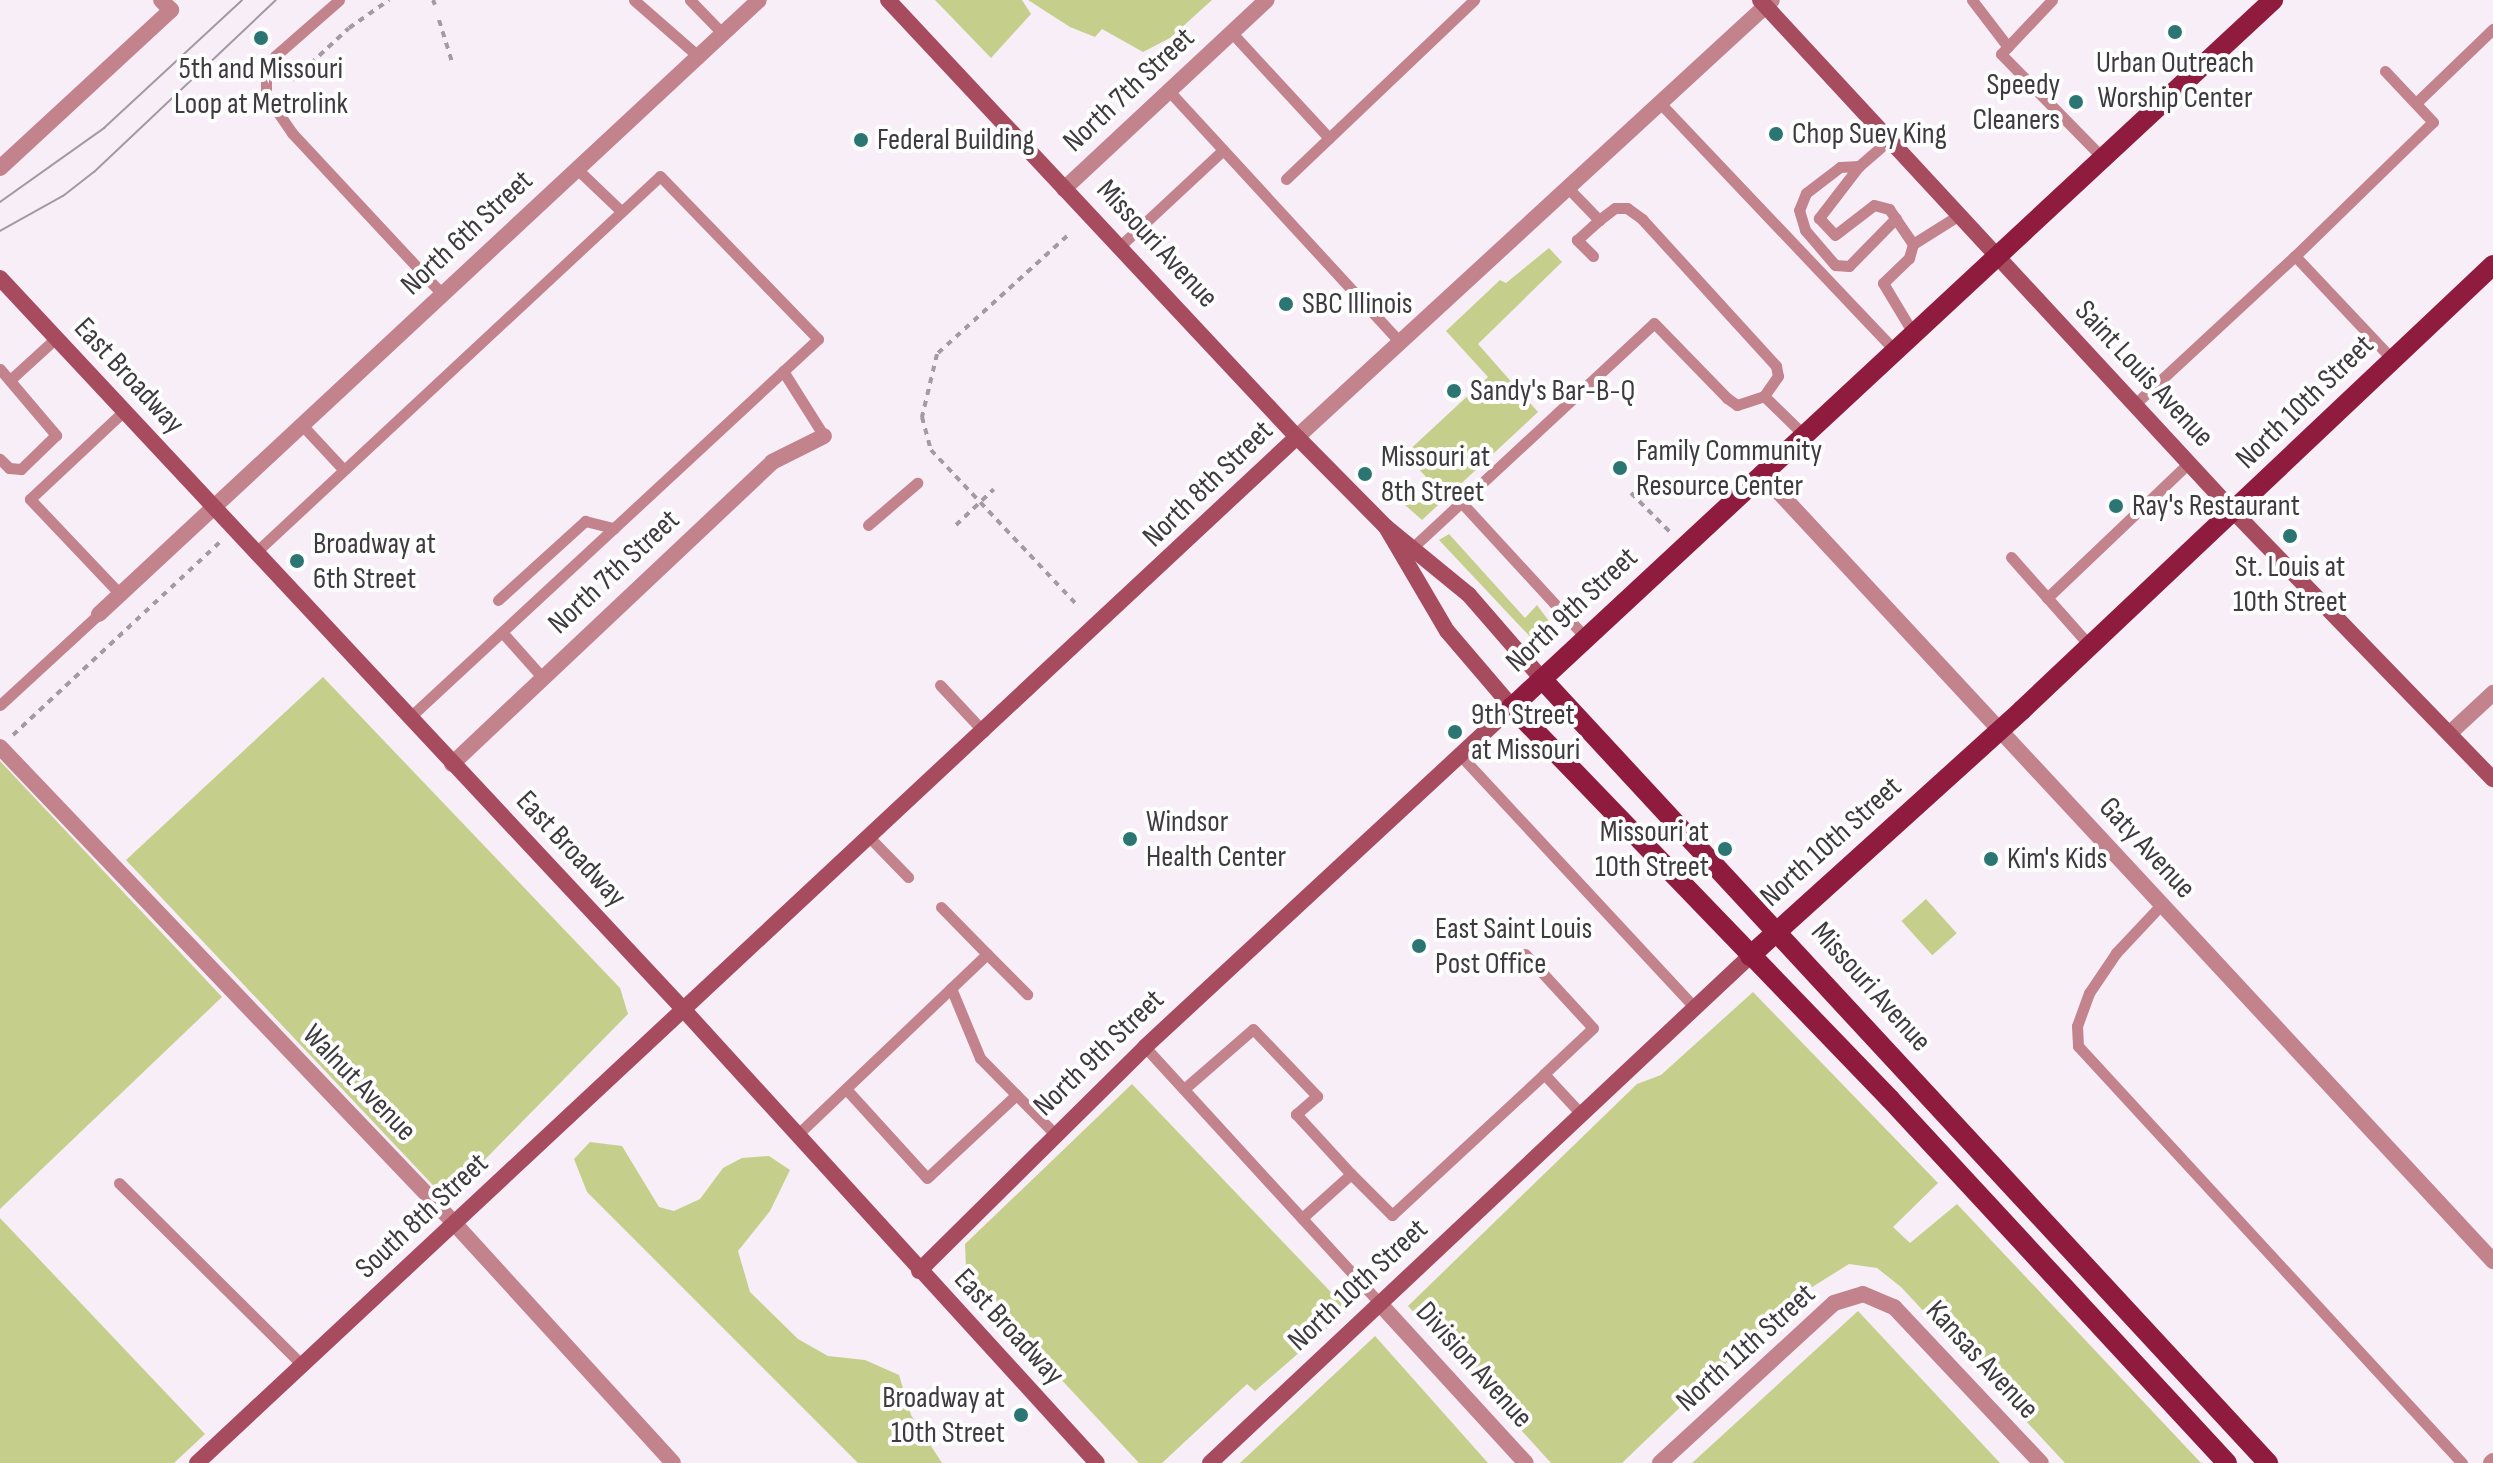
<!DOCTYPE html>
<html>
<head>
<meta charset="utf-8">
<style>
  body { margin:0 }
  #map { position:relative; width:2493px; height:1463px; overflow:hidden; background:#f7eef8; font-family:"Sofia Sans Condensed",sans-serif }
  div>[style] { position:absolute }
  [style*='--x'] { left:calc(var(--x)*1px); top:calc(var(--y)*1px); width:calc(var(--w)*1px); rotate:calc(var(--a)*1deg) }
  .green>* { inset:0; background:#c5cf8b; transform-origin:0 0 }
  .path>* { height:4px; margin-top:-2px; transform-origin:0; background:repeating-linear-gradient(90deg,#a19ba2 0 6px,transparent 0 12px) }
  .lane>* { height:11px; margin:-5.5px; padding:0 5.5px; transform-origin:5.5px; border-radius:5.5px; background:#c3838d }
  .street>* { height:16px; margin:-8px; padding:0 8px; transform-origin:8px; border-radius:8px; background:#c3838d }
  .secondary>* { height:16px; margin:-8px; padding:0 8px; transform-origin:8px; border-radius:8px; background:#a64c5e }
  .primary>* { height:20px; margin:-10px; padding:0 10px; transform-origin:10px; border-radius:10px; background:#8f1c3e }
  .tram>* { height:2px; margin:-1px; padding:0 1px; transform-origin:1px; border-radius:1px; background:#a09aa1 }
  .dots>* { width:22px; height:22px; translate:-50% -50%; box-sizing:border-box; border:4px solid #fefefe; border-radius:50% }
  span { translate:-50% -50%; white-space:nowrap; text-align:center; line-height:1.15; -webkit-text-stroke:8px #fefefe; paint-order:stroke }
  .poi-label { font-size:30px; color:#3e3b3f }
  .right { translate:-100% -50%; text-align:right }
  .left { translate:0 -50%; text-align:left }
  .street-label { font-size:30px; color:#3e3b3f }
</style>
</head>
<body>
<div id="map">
  <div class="green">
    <div style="clip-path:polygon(935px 0,1022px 0,1031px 14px,991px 58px)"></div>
    <div style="clip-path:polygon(1028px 0,1212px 0,1170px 38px,1143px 52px,1102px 29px,1095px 37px,1070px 27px)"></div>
    <div style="clip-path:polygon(1549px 248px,1562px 262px,1478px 344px,1538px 412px,1422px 520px,1405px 505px,1432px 500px,1439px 491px,1405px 454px,1488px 377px,1446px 331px,1500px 280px,1506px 283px)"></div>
    <div style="clip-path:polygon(1449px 534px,1525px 618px,1537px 605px,1557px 632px,1545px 642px,1535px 642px,1439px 540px)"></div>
    <div style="clip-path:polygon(323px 677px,620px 988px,628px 1014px,446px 1199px,126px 860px)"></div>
    <div style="clip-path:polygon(0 761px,222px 997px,0 1209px)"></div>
    <div style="left:1926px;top:899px;width:46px;height:33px;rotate:48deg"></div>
    <div style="clip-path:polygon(1753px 992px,1938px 1183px,1893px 1227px,1910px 1243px,1957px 1204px,2201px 1463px,2065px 1463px,1901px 1287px,1877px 1268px,1849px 1264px,1793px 1299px,1622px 1463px,1551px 1463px,1408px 1306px,1637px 1084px,1661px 1075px)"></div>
    <div style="clip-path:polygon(1132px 1084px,1348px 1310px,1255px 1391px,1247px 1384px,1162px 1463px,1139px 1463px,974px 1286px,966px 1268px,965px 1244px)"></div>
    <div style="clip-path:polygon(590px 1142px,622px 1146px,659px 1207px,674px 1211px,700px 1199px,723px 1168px,742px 1158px,769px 1156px,790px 1170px,770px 1211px,738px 1251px,750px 1292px,798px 1339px,828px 1356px,865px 1360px,899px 1375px,911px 1415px,942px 1463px,858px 1463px,587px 1192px,574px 1159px)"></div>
    <div style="clip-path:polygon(0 1218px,205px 1434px,174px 1463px,0 1463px)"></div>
    <div style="clip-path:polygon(1858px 1311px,2000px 1463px,1692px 1463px)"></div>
    <div style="clip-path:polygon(1375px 1336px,1488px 1463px,1240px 1463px)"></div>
  </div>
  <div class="path">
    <div style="--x:433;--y:0;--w:5;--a:68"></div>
    <div style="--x:439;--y:20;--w:44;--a:72.8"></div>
    <div style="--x:293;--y:80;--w:76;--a:-42.9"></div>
    <div style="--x:349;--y:28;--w:49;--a:-35"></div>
    <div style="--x:1067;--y:236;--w:176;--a:137.8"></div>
    <div style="--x:937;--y:354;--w:65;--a:103.4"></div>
    <div style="--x:922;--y:417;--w:34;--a:75"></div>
    <div style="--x:931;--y:450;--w:212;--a:46.7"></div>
    <div style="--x:1631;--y:493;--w:55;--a:45"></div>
    <div style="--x:956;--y:525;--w:52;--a:-43.5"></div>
    <div style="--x:13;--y:735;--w:287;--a:-43"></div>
  </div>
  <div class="lane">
    <div style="--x:339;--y:0;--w:85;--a:138.8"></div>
    <div style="--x:275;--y:56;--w:19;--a:118"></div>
    <div style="--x:266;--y:73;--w:22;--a:90"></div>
    <div style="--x:266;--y:95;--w:46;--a:55.6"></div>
    <div style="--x:292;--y:133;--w:220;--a:47"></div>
    <div style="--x:634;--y:0;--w:85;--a:41.2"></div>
    <div style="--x:690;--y:0;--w:46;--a:45.9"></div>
    <div style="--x:1972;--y:0;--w:59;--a:52.5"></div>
    <div style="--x:2052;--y:0;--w:74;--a:133.4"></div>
    <div style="--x:2001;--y:54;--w:146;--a:45.6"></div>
    <div style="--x:1232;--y:33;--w:143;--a:47.3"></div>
    <div style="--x:1169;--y:91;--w:341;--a:47.4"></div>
    <div style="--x:1660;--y:103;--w:340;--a:46.5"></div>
    <div style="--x:2416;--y:103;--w:107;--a:-43.9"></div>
    <div style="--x:1889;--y:140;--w:40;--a:139"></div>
    <div style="--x:1859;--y:166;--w:66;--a:127.6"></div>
    <div style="--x:1819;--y:218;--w:23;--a:47"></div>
    <div style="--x:1835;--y:235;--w:49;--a:-37.6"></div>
    <div style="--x:1874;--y:205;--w:16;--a:15"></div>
    <div style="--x:1889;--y:209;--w:42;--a:55.6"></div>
    <div style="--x:1913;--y:244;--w:15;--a:106"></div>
    <div style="--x:1909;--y:258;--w:36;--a:136"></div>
    <div style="--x:1883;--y:283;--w:58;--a:59"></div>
    <div style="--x:1859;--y:166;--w:19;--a:177"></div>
    <div style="--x:1840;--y:167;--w:43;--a:142.6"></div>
    <div style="--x:1806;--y:193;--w:18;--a:112"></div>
    <div style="--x:1799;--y:210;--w:21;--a:73"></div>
    <div style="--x:1805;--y:230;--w:46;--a:49.4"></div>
    <div style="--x:1835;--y:265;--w:14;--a:4"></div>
    <div style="--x:1849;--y:266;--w:67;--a:-45.6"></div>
    <div style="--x:577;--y:169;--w:61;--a:43.7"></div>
    <div style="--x:1286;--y:179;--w:260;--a:-43.6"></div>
    <div style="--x:1568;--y:188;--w:45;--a:45.9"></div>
    <div style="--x:1913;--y:244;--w:54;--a:-32.2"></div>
    <div style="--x:1119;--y:247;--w:142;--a:-43"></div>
    <div style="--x:1593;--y:256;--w:23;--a:-135"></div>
    <div style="--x:1577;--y:240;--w:30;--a:-42"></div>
    <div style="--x:1599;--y:220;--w:20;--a:-37"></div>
    <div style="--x:1615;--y:208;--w:12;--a:0"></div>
    <div style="--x:1627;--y:208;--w:19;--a:36"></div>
    <div style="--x:1642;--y:219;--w:199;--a:47.6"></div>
    <div style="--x:1776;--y:366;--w:10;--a:79"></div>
    <div style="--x:1778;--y:376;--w:24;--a:125"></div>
    <div style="--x:2295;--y:256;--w:192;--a:-44.2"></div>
    <div style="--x:2433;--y:122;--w:70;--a:-133.3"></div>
    <div style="--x:0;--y:369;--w:87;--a:49.7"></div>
    <div style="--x:56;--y:435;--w:49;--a:135.8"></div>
    <div style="--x:21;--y:469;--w:12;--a:-175"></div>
    <div style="--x:9;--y:468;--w:13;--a:-135"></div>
    <div style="--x:783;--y:371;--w:77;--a:57.8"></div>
    <div style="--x:10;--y:380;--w:62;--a:-42.4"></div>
    <div style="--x:2135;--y:404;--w:218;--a:-42.8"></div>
    <div style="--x:2295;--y:256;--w:141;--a:46.7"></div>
    <div style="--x:302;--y:425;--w:60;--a:47"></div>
    <div style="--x:1461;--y:502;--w:185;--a:47.4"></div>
    <div style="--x:868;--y:525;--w:65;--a:-40.6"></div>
    <div style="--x:1412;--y:548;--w:330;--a:-42.9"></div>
    <div style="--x:1654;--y:323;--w:105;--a:45.8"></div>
    <div style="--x:1727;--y:398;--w:12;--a:35"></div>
    <div style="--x:1737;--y:405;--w:28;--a:-18"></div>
    <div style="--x:1764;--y:396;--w:54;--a:44.3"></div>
    <div style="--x:255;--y:553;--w:553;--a:-42.95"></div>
    <div style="--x:660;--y:176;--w:227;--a:45.9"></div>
    <div style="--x:818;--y:339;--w:558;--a:137.18"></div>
    <div style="--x:2011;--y:557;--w:119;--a:48.4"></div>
    <div style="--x:120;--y:594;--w:131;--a:-133.5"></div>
    <div style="--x:30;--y:499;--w:129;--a:-43.1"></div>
    <div style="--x:2047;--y:598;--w:196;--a:-43.6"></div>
    <div style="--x:498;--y:600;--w:118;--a:-42.2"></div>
    <div style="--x:585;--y:521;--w:30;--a:14"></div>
    <div style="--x:502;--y:632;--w:62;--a:48.3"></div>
    <div style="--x:940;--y:685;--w:64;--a:46.9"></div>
    <div style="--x:0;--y:705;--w:134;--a:-42.6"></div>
    <div style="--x:1460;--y:755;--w:345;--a:47.1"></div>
    <div style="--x:869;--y:837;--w:56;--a:45.7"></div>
    <div style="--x:2161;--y:905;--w:66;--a:133.2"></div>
    <div style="--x:2116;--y:953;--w:48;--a:124"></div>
    <div style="--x:2089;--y:993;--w:35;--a:110"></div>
    <div style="--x:2077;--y:1026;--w:20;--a:87"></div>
    <div style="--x:2078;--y:1046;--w:567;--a:47.36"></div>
    <div style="--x:941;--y:907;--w:66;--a:45.6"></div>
    <div style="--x:1525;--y:954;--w:100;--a:47.4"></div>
    <div style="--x:1593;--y:1028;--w:67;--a:136.8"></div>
    <div style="--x:951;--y:988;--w:76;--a:67.5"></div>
    <div style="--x:980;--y:1058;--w:108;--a:45.4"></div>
    <div style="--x:1145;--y:1047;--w:350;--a:47.5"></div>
    <div style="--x:846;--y:1089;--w:120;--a:47.7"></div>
    <div style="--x:927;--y:1178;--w:122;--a:-43"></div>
    <div style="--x:1184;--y:1089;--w:91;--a:-41"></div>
    <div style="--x:1253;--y:1029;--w:93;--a:46.3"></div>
    <div style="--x:1317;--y:1096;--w:28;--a:139"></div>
    <div style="--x:1296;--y:1114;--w:81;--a:47.5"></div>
    <div style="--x:1351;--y:1174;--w:66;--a:138.1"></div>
    <div style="--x:797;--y:1135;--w:262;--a:-43.6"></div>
    <div style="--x:987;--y:954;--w:57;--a:45"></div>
    <div style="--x:1351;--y:1174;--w:58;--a:45"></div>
    <div style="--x:1392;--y:1215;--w:207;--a:-42.8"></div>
    <div style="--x:1544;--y:1074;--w:56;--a:47.2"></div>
    <div style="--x:119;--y:1183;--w:258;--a:44.8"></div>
  </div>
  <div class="street">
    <div style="--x:0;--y:168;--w:233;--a:-42.7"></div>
    <div style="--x:171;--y:10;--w:14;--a:-135"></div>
    <div style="--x:1064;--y:189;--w:277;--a:-43"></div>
    <div style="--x:1297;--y:437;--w:645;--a:-42.61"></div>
    <div style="--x:1761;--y:473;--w:1076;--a:47.11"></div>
    <div style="--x:99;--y:614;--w:901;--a:-42.93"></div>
    <div style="--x:2450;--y:733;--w:59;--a:-42.9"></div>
    <div style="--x:0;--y:747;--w:659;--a:46.35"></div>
    <div style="--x:455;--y:1224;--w:323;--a:47.6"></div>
    <div style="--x:452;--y:764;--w:440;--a:-43.3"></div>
    <div style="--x:772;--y:462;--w:58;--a:-26.6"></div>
    <div style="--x:1381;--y:1305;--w:214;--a:47.5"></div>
    <div style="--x:1660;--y:1463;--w:236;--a:-42.6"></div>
    <div style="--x:1834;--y:1303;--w:30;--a:-17"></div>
    <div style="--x:1863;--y:1294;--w:34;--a:23"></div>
    <div style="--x:1894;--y:1307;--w:214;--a:46.7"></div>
    <div style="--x:2491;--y:1463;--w:3;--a:-45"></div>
  </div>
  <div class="secondary">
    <div style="--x:888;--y:0;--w:599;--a:46.9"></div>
    <div style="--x:1297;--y:437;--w:127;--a:45.3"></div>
    <div style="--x:1386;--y:527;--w:107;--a:39.3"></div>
    <div style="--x:1469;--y:595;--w:111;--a:49"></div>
    <div style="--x:1760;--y:0;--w:698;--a:47.21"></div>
    <div style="--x:2234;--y:512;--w:372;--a:45.9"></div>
    <div style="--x:0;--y:278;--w:1000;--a:46.94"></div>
    <div style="--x:683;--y:1009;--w:614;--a:47.64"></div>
    <div style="--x:919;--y:1271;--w:318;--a:-44.7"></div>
    <div style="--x:1145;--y:1047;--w:500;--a:-42.81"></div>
    <div style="--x:1512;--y:707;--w:100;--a:-130.5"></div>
    <div style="--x:1447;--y:631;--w:121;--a:-120.4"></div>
    <div style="--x:197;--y:1463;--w:1504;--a:-43.01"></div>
    <div style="--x:1210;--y:1463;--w:741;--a:-43.19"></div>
  </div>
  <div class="primary">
    <div style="--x:1542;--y:679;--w:1069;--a:47.2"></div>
    <div style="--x:1750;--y:956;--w:367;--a:-42.1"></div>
    <div style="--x:2022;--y:710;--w:648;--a:-43.37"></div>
    <div style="--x:2227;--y:1463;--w:496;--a:-132.8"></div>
    <div style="--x:1890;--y:1099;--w:545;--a:-133.96"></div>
    <div style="--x:1512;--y:707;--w:1039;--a:-42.89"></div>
  </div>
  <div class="tram">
    <div style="--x:0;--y:202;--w:128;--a:-35.4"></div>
    <div style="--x:104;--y:128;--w:188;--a:-42.8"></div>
    <div style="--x:0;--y:231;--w:72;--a:-29.1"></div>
    <div style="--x:63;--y:196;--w:39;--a:-38"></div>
    <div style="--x:94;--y:172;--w:250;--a:-43.4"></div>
  </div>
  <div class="dots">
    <div style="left:2175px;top:32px;background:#2b7573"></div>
    <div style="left:261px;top:38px;background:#2b7573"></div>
    <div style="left:2076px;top:102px;background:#2b7573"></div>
    <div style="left:1776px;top:134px;background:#2b7573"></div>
    <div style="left:861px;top:140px;background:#2b7573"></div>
    <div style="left:1286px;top:304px;background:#2b7573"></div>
    <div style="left:1454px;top:391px;background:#2b7573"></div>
    <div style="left:1620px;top:468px;background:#2b7573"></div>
    <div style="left:1365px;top:474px;background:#2b7573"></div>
    <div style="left:2116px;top:506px;background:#2b7573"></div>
    <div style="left:2290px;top:536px;background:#2b7573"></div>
    <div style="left:297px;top:561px;background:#2b7573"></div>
    <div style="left:1455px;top:732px;background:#2b7573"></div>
    <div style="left:1130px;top:839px;background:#2b7573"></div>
    <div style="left:1725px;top:849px;background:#2b7573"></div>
    <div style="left:1991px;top:859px;background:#2b7573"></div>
    <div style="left:1419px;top:946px;background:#2b7573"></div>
    <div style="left:1021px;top:1415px;background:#2b7573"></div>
  </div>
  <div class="poi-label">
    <span style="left:2175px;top:80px">Urban Outreach<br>Worship Center</span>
    <span style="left:261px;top:86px">5th and Missouri<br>Loop at Metrolink</span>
    <span class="right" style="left:2060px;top:102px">Speedy<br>Cleaners</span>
    <span class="left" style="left:1792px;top:134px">Chop Suey King</span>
    <span class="left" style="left:877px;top:140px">Federal Building</span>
    <span class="left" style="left:1302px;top:304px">SBC Illinois</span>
    <span class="left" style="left:1470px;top:391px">Sandy's Bar-B-Q</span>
    <span class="left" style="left:1636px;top:468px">Family Community<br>Resource Center</span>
    <span class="left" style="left:1381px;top:474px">Missouri at<br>8th Street</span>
    <span class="left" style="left:2132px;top:506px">Ray's Restaurant</span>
    <span class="left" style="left:313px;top:561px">Broadway at<br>6th Street</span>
    <span style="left:2290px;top:584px">St. Louis at<br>10th Street</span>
    <span class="left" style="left:1471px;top:732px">9th Street<br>at Missouri</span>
    <span class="left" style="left:1146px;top:839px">Windsor<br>Health Center</span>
    <span class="right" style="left:1709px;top:849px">Missouri at<br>10th Street</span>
    <span class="left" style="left:2007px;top:859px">Kim's Kids</span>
    <span class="left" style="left:1435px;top:946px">East Saint Louis<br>Post Office</span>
    <span class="right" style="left:1005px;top:1415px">Broadway at<br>10th Street</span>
  </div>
  <div class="street-label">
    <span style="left:1129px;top:90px;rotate:-43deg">North 7th Street</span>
    <span style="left:467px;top:233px;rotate:-43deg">North 6th Street</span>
    <span style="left:1157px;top:244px;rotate:47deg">Missouri Avenue</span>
    <span style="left:2144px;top:374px;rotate:47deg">Saint Louis Avenue</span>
    <span style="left:129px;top:376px;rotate:47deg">East Broadway</span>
    <span style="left:2305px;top:402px;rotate:-44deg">North 10th Street</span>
    <span style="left:1208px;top:484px;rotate:-44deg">North 8th Street</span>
    <span style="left:614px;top:572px;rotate:-43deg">North 7th Street</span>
    <span style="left:1572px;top:610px;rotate:-43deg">North 9th Street</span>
    <span style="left:1831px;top:842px;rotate:-42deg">North 10th Street</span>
    <span style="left:2147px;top:848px;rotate:47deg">Gaty Avenue</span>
    <span style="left:571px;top:849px;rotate:47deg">East Broadway</span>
    <span style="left:1871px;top:987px;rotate:48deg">Missouri Avenue</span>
    <span style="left:1099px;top:1053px;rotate:-44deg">North 9th Street</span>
    <span style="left:359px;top:1083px;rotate:46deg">Walnut Avenue</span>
    <span style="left:422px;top:1216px;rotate:-43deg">South 8th Street</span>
    <span style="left:1358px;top:1285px;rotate:-43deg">North 10th Street</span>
    <span style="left:1009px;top:1327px;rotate:47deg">East Broadway</span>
    <span style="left:1746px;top:1348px;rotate:-42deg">North 11th Street</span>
    <span style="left:1982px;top:1360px;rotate:47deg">Kansas Avenue</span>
    <span style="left:1474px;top:1365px;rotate:48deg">Division Avenue</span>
  </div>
</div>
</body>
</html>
